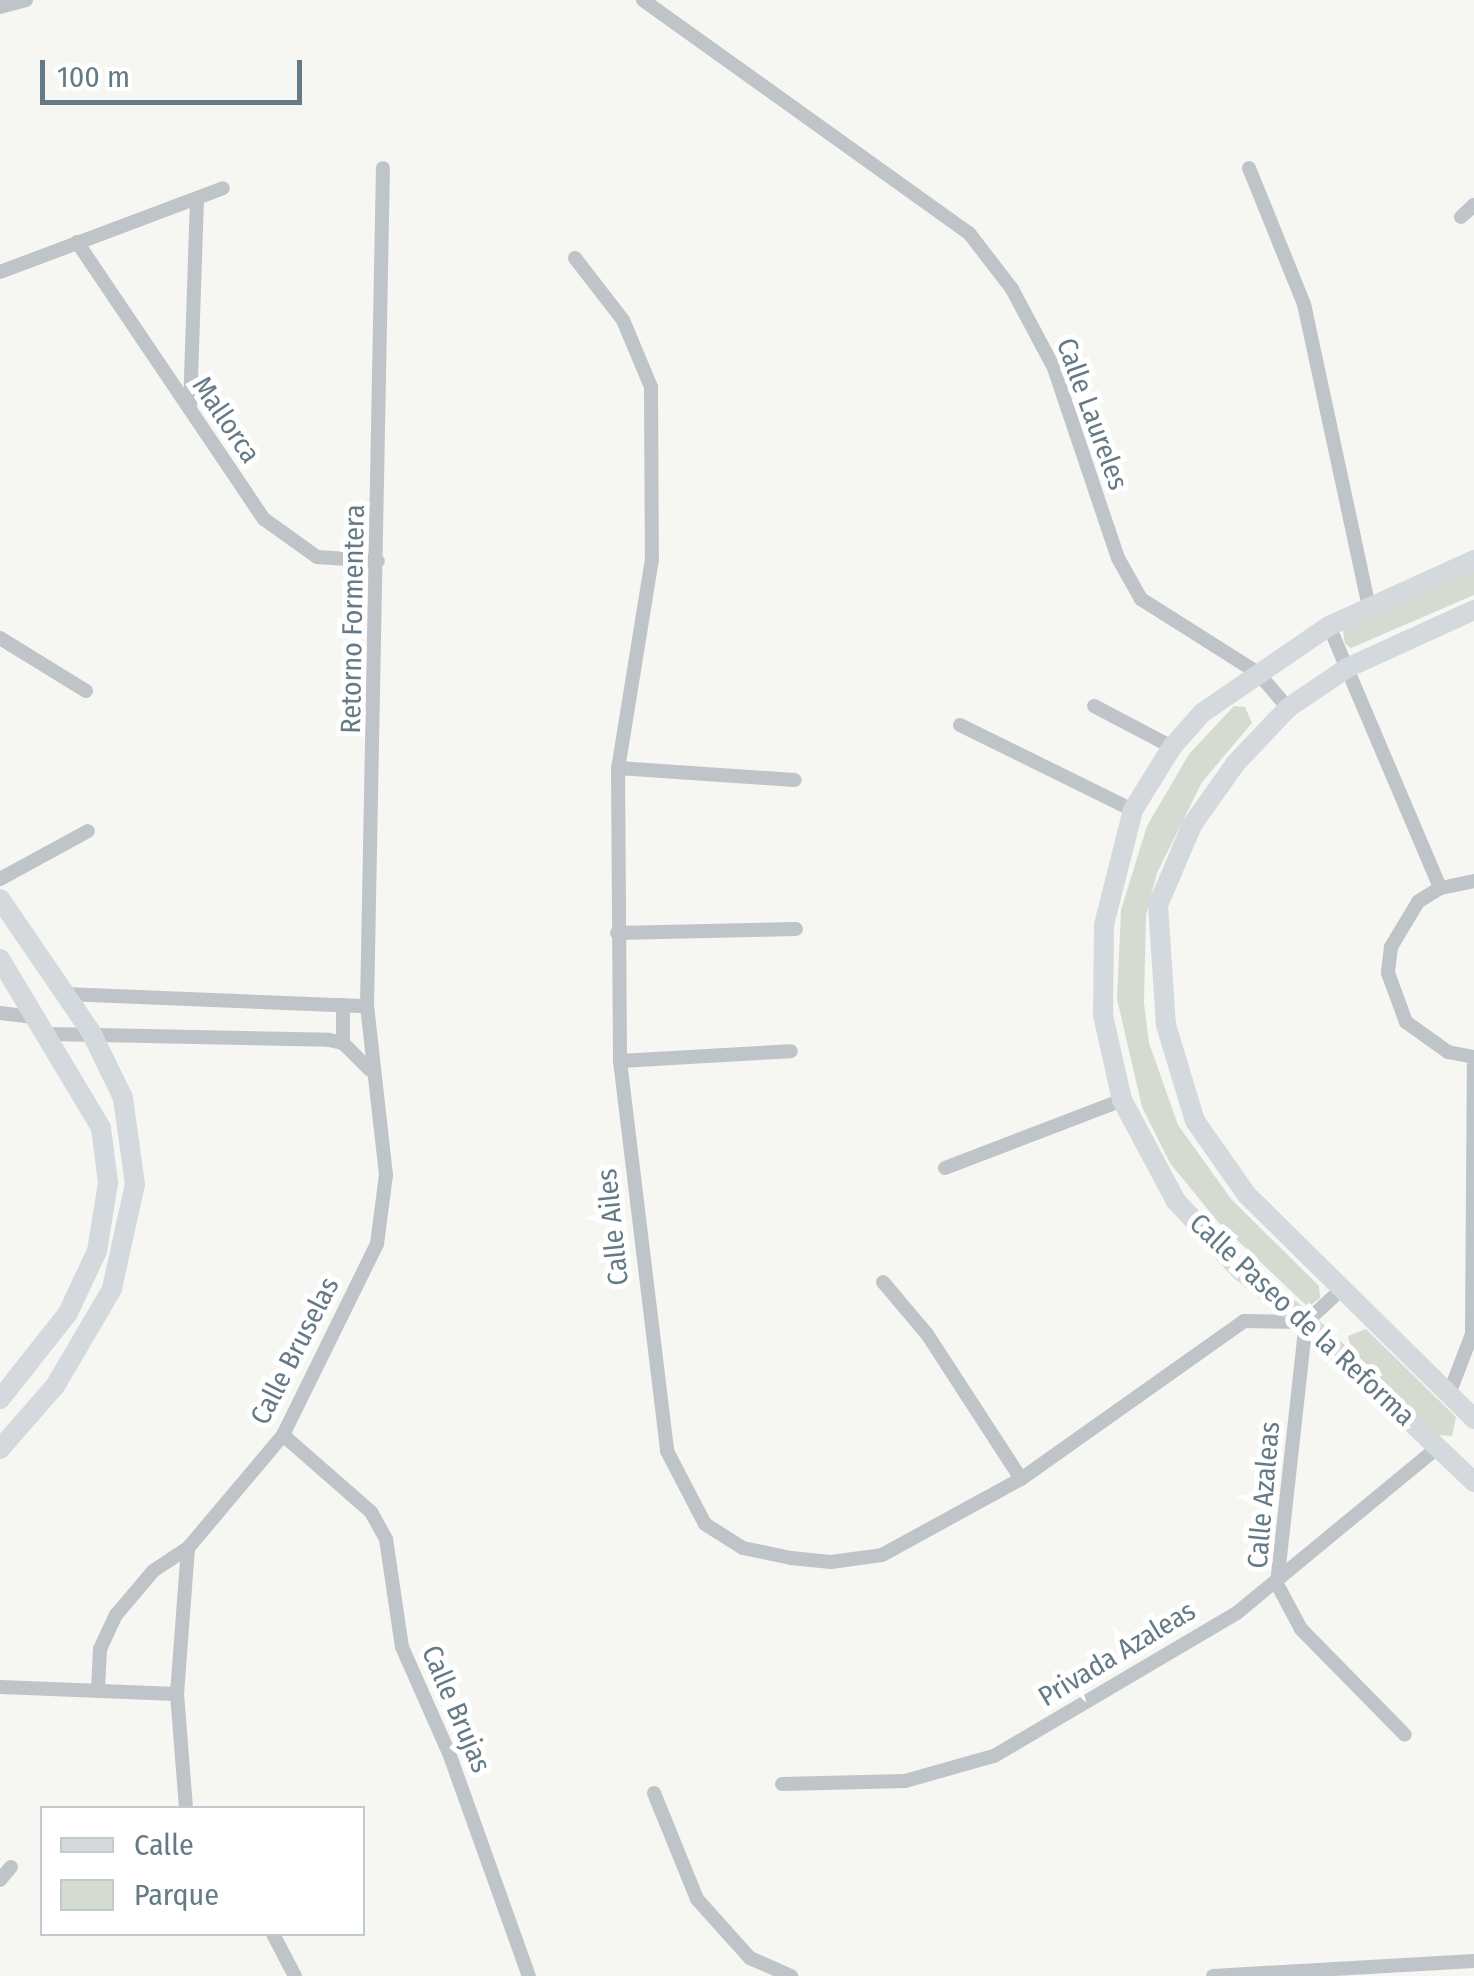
<!DOCTYPE html>
<html>
<head>
<meta charset="utf-8">
<style>
  body { margin:0 }
  #map { position:relative; width:1474px; height:1976px; overflow:hidden; background:#f6f6f2; font-family:"Fira Sans Condensed",sans-serif }
  div>[style] { position:absolute }
  [style*='--x'] { left:calc(var(--x)*1px); top:calc(var(--y)*1px); width:calc(var(--w)*1px); rotate:calc(var(--a)*1deg) }
  .green>* { inset:0; background:#d6dbd1 }
  .street>* { height:14px; margin:-7px; padding:0 7px; transform-origin:7px; border-radius:7px; background:#bec4c7 }
  .secondary>* { height:20px; margin:-10px; padding:0 10px; transform-origin:10px; border-radius:10px; background:#d4d9dd }
  span { translate:-50% -50%; white-space:nowrap; text-align:center; line-height:1.15; -webkit-text-stroke:10px #fff; paint-order:stroke }
  .street-label { font-size:28px; color:#647a85 }
  .legend { position:absolute; left:40px; top:1806px; width:325px; height:130px; box-sizing:border-box; background:#fff; border:2px solid #c1cace; margin:0; padding:12px 18px; list-style:none; font-size:30px; color:#647a85 }
  .legend li { display:flex; align-items:center; gap:20px; height:50px }
  .legend b { width:50px; border:2px solid #c1cace }
  .scale { position:absolute; left:40px; top:60px; width:262px; height:45px; box-sizing:border-box; border:5px solid #647a85; border-top:0; padding-left:12px; font-size:30px; line-height:35px; white-space:nowrap; color:#647a85; -webkit-text-stroke:8px #fff; paint-order:stroke }
</style>
</head>
<body>
<div id="map">
  <div class="green">
    <div style="clip-path:polygon(1474px 566px,1474px 595px,1351px 648px,1345px 644px,1342px 623px)"></div>
    <div style="clip-path:polygon(1234px 706px,1245px 707px,1252px 723px,1202px 782px,1157px 873px,1146px 915px,1144px 1003px,1149px 1043px,1178px 1125px,1231px 1199px,1319px 1286px,1320px 1298px,1308px 1307px,1218px 1222px,1170px 1163px,1142px 1107px,1117px 999px,1121px 910px,1147px 826px,1189px 754px)"></div>
    <div style="clip-path:polygon(1366px 1329px,1456px 1417px,1452px 1436px,1438px 1435px,1351px 1349px,1348px 1336px)"></div>
  </div>
  <div class="street">
    <div style="--x:643;--y:0;--w:401;--a:35.6"></div>
    <div style="--x:969;--y:233;--w:71;--a:52.5"></div>
    <div style="--x:1012;--y:289;--w:89;--a:62"></div>
    <div style="--x:1054;--y:368;--w:200;--a:71.4"></div>
    <div style="--x:1118;--y:558;--w:47;--a:60.7"></div>
    <div style="--x:1141;--y:599;--w:138;--a:32.3"></div>
    <div style="--x:1258;--y:673;--w:46;--a:49.4"></div>
    <div style="--x:0;--y:7;--w:27;--a:-15"></div>
    <div style="--x:1249;--y:168;--w:147;--a:68"></div>
    <div style="--x:1304;--y:304;--w:306;--a:77.9"></div>
    <div style="--x:1461;--y:217;--w:18;--a:-43"></div>
    <div style="--x:77;--y:242;--w:334;--a:56"></div>
    <div style="--x:264;--y:519;--w:65;--a:35.6"></div>
    <div style="--x:317;--y:557;--w:61;--a:3.8"></div>
    <div style="--x:575;--y:258;--w:78;--a:52.3"></div>
    <div style="--x:623;--y:320;--w:73;--a:67.3"></div>
    <div style="--x:651;--y:387;--w:172;--a:89.7"></div>
    <div style="--x:652;--y:559;--w:212;--a:99.2"></div>
    <div style="--x:618;--y:768;--w:293;--a:89.6"></div>
    <div style="--x:620;--y:1061;--w:393;--a:83.1"></div>
    <div style="--x:667;--y:1451;--w:82;--a:62.5"></div>
    <div style="--x:705;--y:1524;--w:45;--a:32.3"></div>
    <div style="--x:743;--y:1548;--w:49;--a:11.8"></div>
    <div style="--x:791;--y:1558;--w:40;--a:5.7"></div>
    <div style="--x:831;--y:1562;--w:51;--a:-7.8"></div>
    <div style="--x:882;--y:1555;--w:158;--a:-28.7"></div>
    <div style="--x:1021;--y:1479;--w:273;--a:-35.3"></div>
    <div style="--x:1244;--y:1321;--w:62;--a:0.9"></div>
    <div style="--x:0;--y:272;--w:238;--a:-20.6"></div>
    <div style="--x:190;--y:409;--w:209;--a:-88.1"></div>
    <div style="--x:1329;--y:626;--w:285;--a:67"></div>
    <div style="--x:0;--y:638;--w:101;--a:31.6"></div>
    <div style="--x:1094;--y:706;--w:88;--a:27.7"></div>
    <div style="--x:960;--y:725;--w:193;--a:26.2"></div>
    <div style="--x:618;--y:768;--w:177;--a:3.9"></div>
    <div style="--x:0;--y:879;--w:100;--a:-28.6"></div>
    <div style="--x:1474;--y:881;--w:35;--a:168"></div>
    <div style="--x:1440;--y:888;--w:26;--a:148"></div>
    <div style="--x:1418;--y:902;--w:52;--a:121"></div>
    <div style="--x:1391;--y:947;--w:26;--a:97"></div>
    <div style="--x:1388;--y:973;--w:52;--a:69.8"></div>
    <div style="--x:1406;--y:1022;--w:52;--a:35.5"></div>
    <div style="--x:1448;--y:1052;--w:26;--a:11"></div>
    <div style="--x:617;--y:933;--w:179;--a:-1.3"></div>
    <div style="--x:64;--y:994;--w:303;--a:2.3"></div>
    <div style="--x:0;--y:1013;--w:38;--a:7"></div>
    <div style="--x:49;--y:1034;--w:280;--a:1.2"></div>
    <div style="--x:329;--y:1040;--w:14;--a:12"></div>
    <div style="--x:343;--y:1043;--w:38;--a:45"></div>
    <div style="--x:343;--y:1043;--w:38;--a:-90"></div>
    <div style="--x:620;--y:1061;--w:171;--a:-3.3"></div>
    <div style="--x:945;--y:1168;--w:190;--a:-21"></div>
    <div style="--x:883;--y:1282;--w:68;--a:49.8"></div>
    <div style="--x:927;--y:1334;--w:173;--a:57"></div>
    <div style="--x:1449;--y:1394;--w:64;--a:-69"></div>
    <div style="--x:1472;--y:1334;--w:269;--a:-89.6"></div>
    <div style="--x:283;--y:1435;--w:117;--a:41.2"></div>
    <div style="--x:371;--y:1512;--w:31;--a:61"></div>
    <div style="--x:386;--y:1539;--w:109;--a:81.6"></div>
    <div style="--x:402;--y:1647;--w:116;--a:66.1"></div>
    <div style="--x:449;--y:1753;--w:237;--a:70.3"></div>
    <div style="--x:1277;--y:1584;--w:264;--a:-83.7"></div>
    <div style="--x:1306;--y:1322;--w:50;--a:-42.6"></div>
    <div style="--x:1277;--y:1584;--w:51;--a:61.9"></div>
    <div style="--x:1301;--y:1629;--w:148;--a:45.5"></div>
    <div style="--x:0;--y:1687;--w:177;--a:2.3"></div>
    <div style="--x:98;--y:1690;--w:41;--a:-87.2"></div>
    <div style="--x:100;--y:1649;--w:38;--a:-65"></div>
    <div style="--x:116;--y:1615;--w:57;--a:-49.9"></div>
    <div style="--x:153;--y:1571;--w:42;--a:-33.3"></div>
    <div style="--x:782;--y:1784;--w:123;--a:-1.4"></div>
    <div style="--x:905;--y:1781;--w:92;--a:-15.7"></div>
    <div style="--x:994;--y:1756;--w:283;--a:-30.5"></div>
    <div style="--x:1238;--y:1612;--w:258;--a:-39.5"></div>
    <div style="--x:654;--y:1793;--w:114;--a:67.9"></div>
    <div style="--x:697;--y:1899;--w:79;--a:48.1"></div>
    <div style="--x:750;--y:1958;--w:45;--a:23.7"></div>
    <div style="--x:186;--y:1808;--w:114;--a:-94.5"></div>
    <div style="--x:177;--y:1694;--w:146;--a:-85.7"></div>
    <div style="--x:188;--y:1548;--w:148;--a:-49.9"></div>
    <div style="--x:283;--y:1435;--w:213;--a:-63.8"></div>
    <div style="--x:377;--y:1244;--w:70;--a:-82.6"></div>
    <div style="--x:386;--y:1175;--w:170;--a:-96.4"></div>
    <div style="--x:367;--y:1006;--w:838;--a:-88.91"></div>
    <div style="--x:0;--y:1880;--w:17;--a:-50"></div>
    <div style="--x:273;--y:1934;--w:47;--a:62.4"></div>
    <div style="--x:1213;--y:1976;--w:261;--a:-3.3"></div>
  </div>
  <div class="secondary">
    <div style="--x:1474;--y:560;--w:159;--a:155.5"></div>
    <div style="--x:1329;--y:626;--w:154;--a:145.6"></div>
    <div style="--x:1202;--y:713;--w:45;--a:131.4"></div>
    <div style="--x:1172;--y:747;--w:74;--a:121.8"></div>
    <div style="--x:1133;--y:810;--w:119;--a:104.2"></div>
    <div style="--x:1104;--y:925;--w:90;--a:90.6"></div>
    <div style="--x:1103;--y:1015;--w:87;--a:77.4"></div>
    <div style="--x:1122;--y:1100;--w:115;--a:61.9"></div>
    <div style="--x:1176;--y:1201;--w:96;--a:47.1"></div>
    <div style="--x:1241;--y:1271;--w:83;--a:38.1"></div>
    <div style="--x:1306;--y:1322;--w:232;--a:43.6"></div>
    <div style="--x:1474;--y:610;--w:140;--a:155.5"></div>
    <div style="--x:1347;--y:668;--w:71;--a:145.9"></div>
    <div style="--x:1288;--y:708;--w:76;--a:133.4"></div>
    <div style="--x:1236;--y:763;--w:76;--a:125.4"></div>
    <div style="--x:1192;--y:825;--w:87;--a:113"></div>
    <div style="--x:1158;--y:905;--w:120;--a:86.2"></div>
    <div style="--x:1166;--y:1025;--w:100;--a:73.2"></div>
    <div style="--x:1195;--y:1121;--w:90;--a:54.9"></div>
    <div style="--x:1247;--y:1195;--w:319;--a:44.6"></div>
    <div style="--x:0;--y:899;--w:161;--a:55.6"></div>
    <div style="--x:91;--y:1032;--w:73;--a:64.1"></div>
    <div style="--x:123;--y:1098;--w:87;--a:82.1"></div>
    <div style="--x:135;--y:1184;--w:107;--a:102.4"></div>
    <div style="--x:112;--y:1289;--w:113;--a:120.4"></div>
    <div style="--x:55;--y:1386;--w:84;--a:131.1"></div>
    <div style="--x:0;--y:959;--w:197;--a:59.1"></div>
    <div style="--x:101;--y:1128;--w:55;--a:82.7"></div>
    <div style="--x:108;--y:1183;--w:69;--a:99.2"></div>
    <div style="--x:97;--y:1251;--w:68;--a:115.1"></div>
    <div style="--x:68;--y:1313;--w:110;--a:128.3"></div>
  </div>
  <div class="street-label">
    <span style="left:1092px;top:414px;rotate:70deg">Calle Laureles</span>
    <span style="left:226px;top:420px;rotate:56deg">Mallorca</span>
    <span style="left:353px;top:619px;rotate:-89deg">Retorno Formentera</span>
    <span style="left:613px;top:1227px;rotate:-96deg">Calle Ailes</span>
    <span style="left:1302px;top:1320px;rotate:43deg">Calle Paseo de la Reforma</span>
    <span style="left:295px;top:1351px;rotate:-63deg">Calle Bruselas</span>
    <span style="left:1264px;top:1495px;rotate:-85deg">Calle Azaleas</span>
    <span style="left:1117px;top:1654px;rotate:-31deg">Privada Azaleas</span>
    <span style="left:456px;top:1709px;rotate:67deg">Calle Brujas</span>
  </div>
  <ul class="legend">
  <li><b style="height:12px;background:#d4d9dd"></b>Calle</li>
  <li><b style="height:28px;background:#d6dbd1"></b>Parque</li>
  </ul>
  <div class="scale">100 m</div>
</div>
</body>
</html>
